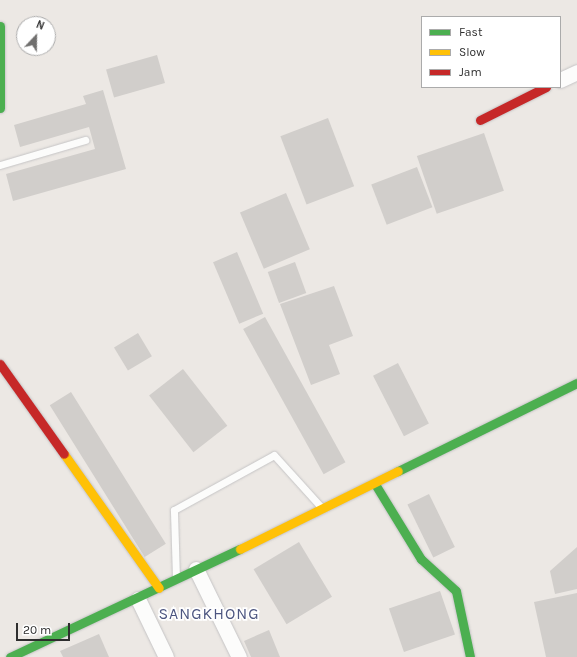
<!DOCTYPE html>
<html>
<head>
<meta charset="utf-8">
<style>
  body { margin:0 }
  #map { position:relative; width:577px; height:657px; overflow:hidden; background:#ece8e4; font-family:Karla,sans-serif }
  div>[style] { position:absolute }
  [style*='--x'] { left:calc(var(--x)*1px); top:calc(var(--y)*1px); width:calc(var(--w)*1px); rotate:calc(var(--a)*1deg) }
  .building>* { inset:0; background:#d1cecb; transform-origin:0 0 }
  .roads { filter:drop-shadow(0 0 1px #c5c4c5) drop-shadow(0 0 1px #c5c4c5) }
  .lane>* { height:7px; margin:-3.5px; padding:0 3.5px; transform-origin:3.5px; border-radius:3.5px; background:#fcfcfb }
  .street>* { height:15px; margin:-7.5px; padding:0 7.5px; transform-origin:7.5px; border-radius:7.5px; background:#fcfcfb }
  .fast>* { height:9px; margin:-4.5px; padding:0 4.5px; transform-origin:4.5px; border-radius:4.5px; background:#4caf50 }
  .slow>* { height:9px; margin:-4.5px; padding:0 4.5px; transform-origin:4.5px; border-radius:4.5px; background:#ffc107 }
  .jam>* { height:9px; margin:-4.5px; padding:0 4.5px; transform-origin:4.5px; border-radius:4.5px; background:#c62828 }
  span { translate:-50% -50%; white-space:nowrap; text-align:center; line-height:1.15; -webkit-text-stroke:3.5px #fff; paint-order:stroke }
  .quarter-label { font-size:16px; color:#4d5680; letter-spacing:1px }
  .legend { position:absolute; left:421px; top:16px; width:140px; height:72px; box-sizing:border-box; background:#fff; border:1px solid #ababab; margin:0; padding:5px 7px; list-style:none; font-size:12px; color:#2e2e2e }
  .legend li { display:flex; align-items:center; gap:8px; height:20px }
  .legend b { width:20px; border:1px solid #ababab }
  .north { position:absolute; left:16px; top:16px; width:40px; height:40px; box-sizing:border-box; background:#fff; border:1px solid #ababab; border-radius:50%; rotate:22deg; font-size:11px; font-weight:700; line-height:16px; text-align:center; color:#2e2e2e }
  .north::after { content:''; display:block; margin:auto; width:14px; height:18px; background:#706f6e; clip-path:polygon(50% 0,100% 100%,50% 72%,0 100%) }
  .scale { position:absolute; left:16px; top:623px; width:54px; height:18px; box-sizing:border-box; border:2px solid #2e2e2e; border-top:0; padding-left:5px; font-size:12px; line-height:14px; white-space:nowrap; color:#2e2e2e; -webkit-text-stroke:3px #fff; paint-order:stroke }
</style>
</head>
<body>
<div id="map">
  <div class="building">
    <div style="left:157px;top:55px;width:29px;height:53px;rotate:74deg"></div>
    <div style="clip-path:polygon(103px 90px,126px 169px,13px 201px,6px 174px,95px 149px,89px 127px,20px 147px,14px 125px,86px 104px,83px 96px)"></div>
    <div style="left:328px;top:118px;width:73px;height:51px;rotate:69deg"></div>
    <div style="left:484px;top:133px;width:61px;height:71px;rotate:71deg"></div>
    <div style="left:417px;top:167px;width:43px;height:49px;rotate:69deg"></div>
    <div style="left:286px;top:193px;width:61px;height:50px;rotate:67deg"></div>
    <div style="left:237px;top:252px;width:67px;height:26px;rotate:67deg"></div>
    <div style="left:295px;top:262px;width:33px;height:29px;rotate:70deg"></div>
    <div style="clip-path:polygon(334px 286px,353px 336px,329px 345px,340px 374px,311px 385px,280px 304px)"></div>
    <div style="left:265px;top:317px;width:166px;height:25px;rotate:61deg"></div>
    <div style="left:138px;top:333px;width:27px;height:28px;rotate:59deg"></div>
    <div style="left:398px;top:363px;width:68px;height:28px;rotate:63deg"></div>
    <div style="left:183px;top:369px;width:72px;height:43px;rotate:52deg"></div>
    <div style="left:71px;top:392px;width:179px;height:25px;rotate:58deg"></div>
    <div style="left:429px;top:494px;width:59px;height:24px;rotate:64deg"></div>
    <div style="left:299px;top:542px;width:64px;height:53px;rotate:59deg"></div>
    <div style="clip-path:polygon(577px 547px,577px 589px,555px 594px,550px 571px)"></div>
    <div style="left:440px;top:591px;width:46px;height:54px;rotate:71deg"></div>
    <div style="clip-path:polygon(577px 593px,577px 657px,546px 657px,534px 602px)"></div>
    <div style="clip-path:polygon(269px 630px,280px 657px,251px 657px,244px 641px)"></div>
    <div style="clip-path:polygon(99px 634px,109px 657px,63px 657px,60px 651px)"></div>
  </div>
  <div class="roads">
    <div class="lane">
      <div style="--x:0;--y:165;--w:89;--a:-16.4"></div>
      <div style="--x:176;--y:579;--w:69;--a:-91.7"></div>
      <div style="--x:174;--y:510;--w:114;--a:-28.8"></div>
      <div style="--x:274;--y:455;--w:70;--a:47.9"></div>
    </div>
    <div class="street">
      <div style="--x:560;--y:80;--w:19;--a:-25"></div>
      <div style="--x:196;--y:569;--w:98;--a:64"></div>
      <div style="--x:138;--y:599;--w:64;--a:64.2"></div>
    </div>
    <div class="fast">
      <div style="--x:0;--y:26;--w:82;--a:90"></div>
      <div style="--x:398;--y:471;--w:199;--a:-26.2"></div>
      <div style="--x:375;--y:484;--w:88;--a:58.5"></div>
      <div style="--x:421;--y:559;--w:47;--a:42.4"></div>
      <div style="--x:456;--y:591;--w:67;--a:78"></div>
      <div style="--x:10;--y:657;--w:254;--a:-25.2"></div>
    </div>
    <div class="slow">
      <div style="--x:64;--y:454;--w:164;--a:54.7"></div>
      <div style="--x:240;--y:549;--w:176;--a:-26.3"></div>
    </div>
    <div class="jam">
      <div style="--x:480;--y:120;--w:74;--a:-26.6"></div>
      <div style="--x:0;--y:364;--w:110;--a:54.6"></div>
    </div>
  </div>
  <div class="quarter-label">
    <span style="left:209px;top:614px">SANGKHONG</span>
  </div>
  <ul class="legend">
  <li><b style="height:5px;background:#4caf50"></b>Fast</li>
  <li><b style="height:5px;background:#ffc107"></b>Slow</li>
  <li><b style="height:5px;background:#c62828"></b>Jam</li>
  </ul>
  <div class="north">N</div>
  <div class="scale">20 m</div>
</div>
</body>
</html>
